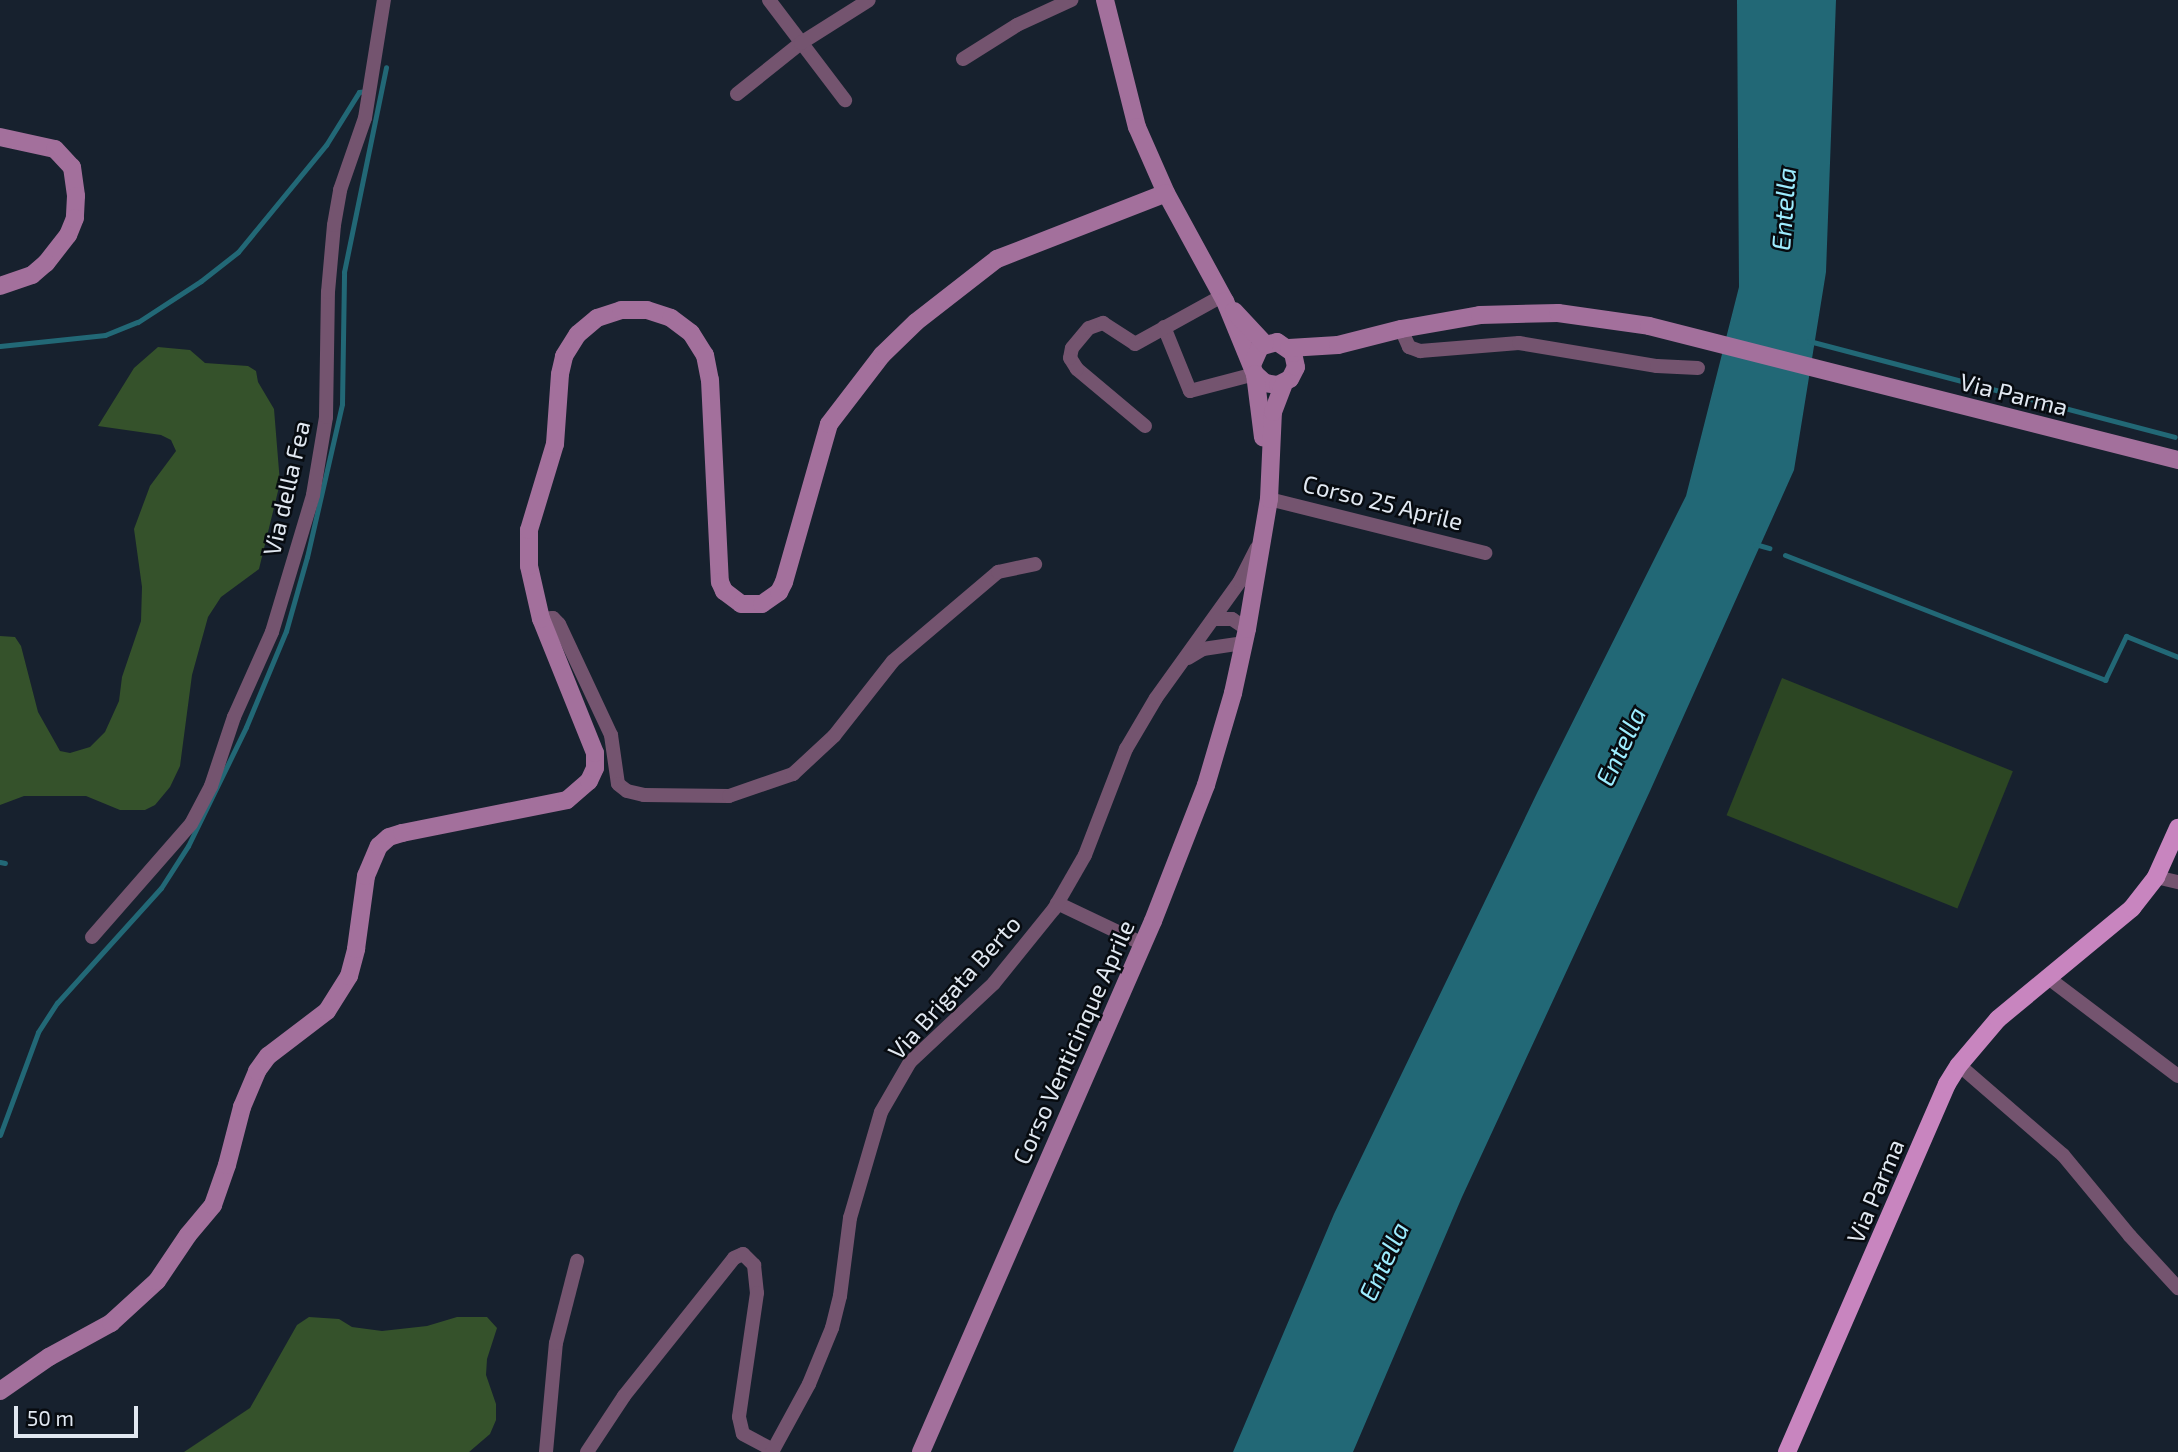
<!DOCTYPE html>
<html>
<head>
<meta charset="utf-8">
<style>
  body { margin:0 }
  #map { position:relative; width:2178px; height:1452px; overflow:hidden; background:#17212e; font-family:"Exo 2",sans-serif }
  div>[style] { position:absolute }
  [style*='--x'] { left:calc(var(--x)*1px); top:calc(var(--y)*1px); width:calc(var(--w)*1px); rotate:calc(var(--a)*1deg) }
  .green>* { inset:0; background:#2c4623; transform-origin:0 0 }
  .forest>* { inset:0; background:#35522b }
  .water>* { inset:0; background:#226876 }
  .stream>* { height:5px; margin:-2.5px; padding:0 2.5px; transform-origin:2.5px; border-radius:2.5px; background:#226876 }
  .street>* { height:14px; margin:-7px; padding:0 7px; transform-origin:7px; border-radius:7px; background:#74546f }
  .secondary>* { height:18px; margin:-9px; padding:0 9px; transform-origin:9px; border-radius:9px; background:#a3709c }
  .primary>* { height:18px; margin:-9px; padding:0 9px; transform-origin:9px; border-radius:9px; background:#c885bf }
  span { translate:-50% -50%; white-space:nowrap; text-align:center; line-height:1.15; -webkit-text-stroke:5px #070b10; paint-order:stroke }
  .street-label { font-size:24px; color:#e1e8f1 }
  .water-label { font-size:26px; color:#9eedff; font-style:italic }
  .scale { position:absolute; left:14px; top:1406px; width:124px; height:32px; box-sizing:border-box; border:4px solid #e1e8f1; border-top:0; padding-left:9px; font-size:21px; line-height:24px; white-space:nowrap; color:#e1e8f1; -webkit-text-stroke:5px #070b10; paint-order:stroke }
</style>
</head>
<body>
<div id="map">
  <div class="green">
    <div style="left:1782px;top:678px;width:249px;height:148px;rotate:22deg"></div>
  </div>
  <div class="forest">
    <div style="clip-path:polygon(158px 347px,190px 350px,205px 363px,248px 366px,256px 371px,258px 382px,274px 409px,280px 483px,259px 569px,221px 597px,208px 617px,192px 675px,180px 766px,170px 787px,155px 805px,145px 810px,120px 810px,86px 796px,24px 796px,0 805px,0 636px,15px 637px,21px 646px,38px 712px,60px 751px,70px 753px,90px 747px,105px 732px,119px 701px,122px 677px,141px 621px,142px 587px,134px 529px,150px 486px,176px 451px,171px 440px,161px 435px,98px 426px,134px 368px)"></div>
    <div style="clip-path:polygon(309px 1317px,339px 1319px,352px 1327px,382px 1331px,427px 1326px,457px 1317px,487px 1317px,497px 1328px,487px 1359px,486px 1375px,496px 1404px,496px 1420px,490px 1434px,469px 1452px,184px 1452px,250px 1408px,297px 1325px)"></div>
  </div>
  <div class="water">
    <div style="clip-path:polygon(1737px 0,1836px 0,1826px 272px,1794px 470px,1650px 791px,1462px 1197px,1353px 1452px,1233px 1452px,1334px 1214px,1538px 791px,1686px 496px,1739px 287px)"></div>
  </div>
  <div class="stream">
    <div style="--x:1809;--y:341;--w:378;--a:14.7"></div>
    <div style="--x:0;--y:346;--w:106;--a:-6"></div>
    <div style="--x:105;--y:335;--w:35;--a:-22"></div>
    <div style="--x:138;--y:322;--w:75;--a:-33.1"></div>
    <div style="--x:201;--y:281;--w:47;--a:-38.1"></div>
    <div style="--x:238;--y:252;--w:139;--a:-50.6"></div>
    <div style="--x:326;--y:145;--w:62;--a:-58.1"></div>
    <div style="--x:359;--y:92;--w:8;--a:-7"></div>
    <div style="--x:1755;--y:544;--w:15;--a:16"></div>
    <div style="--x:1785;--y:555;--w:344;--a:21.3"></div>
    <div style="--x:2105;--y:680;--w:49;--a:-64.5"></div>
    <div style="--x:2126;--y:636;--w:56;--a:22"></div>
    <div style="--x:0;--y:862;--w:5;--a:11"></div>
    <div style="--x:0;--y:1135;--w:110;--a:-69.7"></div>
    <div style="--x:38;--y:1032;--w:35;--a:-57"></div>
    <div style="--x:57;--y:1003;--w:155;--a:-47.9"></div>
    <div style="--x:161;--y:888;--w:50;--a:-57.3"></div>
    <div style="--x:188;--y:846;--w:132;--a:-64"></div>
    <div style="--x:246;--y:727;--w:104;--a:-67.4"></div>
    <div style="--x:286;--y:631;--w:77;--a:-74.2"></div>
    <div style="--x:307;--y:557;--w:157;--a:-77.1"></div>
    <div style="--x:342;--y:404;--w:132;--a:-89.1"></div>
    <div style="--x:344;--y:272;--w:209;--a:-78.4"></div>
  </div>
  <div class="street">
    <div style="--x:769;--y:0;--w:126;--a:52.8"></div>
    <div style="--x:963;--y:59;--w:64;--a:-32.2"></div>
    <div style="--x:1017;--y:25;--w:60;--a:-24.8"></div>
    <div style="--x:737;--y:94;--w:82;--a:-38.6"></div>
    <div style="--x:801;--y:43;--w:80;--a:-32.3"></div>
    <div style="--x:1164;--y:327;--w:69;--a:67.9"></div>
    <div style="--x:1190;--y:391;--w:67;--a:-14.7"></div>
    <div style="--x:1401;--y:329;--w:20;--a:66"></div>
    <div style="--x:1409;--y:347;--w:12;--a:20"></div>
    <div style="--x:1420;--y:351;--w:99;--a:-4.6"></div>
    <div style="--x:1519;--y:343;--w:140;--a:9.5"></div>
    <div style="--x:1657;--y:366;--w:41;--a:2.8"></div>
    <div style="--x:1145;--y:426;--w:89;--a:-140"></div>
    <div style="--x:1077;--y:369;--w:13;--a:-122"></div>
    <div style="--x:1070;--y:358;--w:10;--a:-79"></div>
    <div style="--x:1072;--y:348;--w:26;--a:-50"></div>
    <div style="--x:1089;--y:328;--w:15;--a:-20"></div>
    <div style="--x:1103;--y:323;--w:38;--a:33"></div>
    <div style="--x:1135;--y:344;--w:99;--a:-28.9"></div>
    <div style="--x:1269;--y:499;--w:223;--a:14"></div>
    <div style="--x:541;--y:619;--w:12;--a:-5"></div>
    <div style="--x:553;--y:618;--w:8;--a:45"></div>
    <div style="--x:559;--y:624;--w:123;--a:64.9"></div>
    <div style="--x:611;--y:735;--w:49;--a:81.9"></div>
    <div style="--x:618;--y:784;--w:11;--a:38"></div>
    <div style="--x:627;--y:791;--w:17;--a:13"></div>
    <div style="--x:644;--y:795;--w:85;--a:0.7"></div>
    <div style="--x:729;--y:796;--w:68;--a:-19"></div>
    <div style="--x:793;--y:774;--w:56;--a:-42.8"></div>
    <div style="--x:834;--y:736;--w:95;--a:-51.8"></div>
    <div style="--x:893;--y:661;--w:138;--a:-40.3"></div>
    <div style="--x:998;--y:572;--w:38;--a:-12"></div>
    <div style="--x:1214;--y:619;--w:18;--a:0"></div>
    <div style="--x:1232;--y:619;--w:18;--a:34"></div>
    <div style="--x:1188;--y:658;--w:17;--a:-31"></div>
    <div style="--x:1203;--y:649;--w:40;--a:-8.5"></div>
    <div style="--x:2156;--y:877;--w:23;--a:13"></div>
    <div style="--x:1057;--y:903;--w:95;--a:25.5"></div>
    <div style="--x:92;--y:937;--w:150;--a:-48.8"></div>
    <div style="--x:191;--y:824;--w:43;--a:-62.2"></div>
    <div style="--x:211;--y:786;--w:73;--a:-71.6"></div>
    <div style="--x:234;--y:717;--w:93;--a:-65.9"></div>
    <div style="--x:272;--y:632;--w:143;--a:-73.3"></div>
    <div style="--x:313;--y:495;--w:79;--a:-80.5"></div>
    <div style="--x:326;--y:417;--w:125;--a:-89.1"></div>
    <div style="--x:328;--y:292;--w:67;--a:-84.9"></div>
    <div style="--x:334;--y:225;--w:36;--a:-80"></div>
    <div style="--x:340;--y:190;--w:76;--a:-70.9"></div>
    <div style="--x:365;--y:118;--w:120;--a:-80.9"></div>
    <div style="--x:2047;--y:977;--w:164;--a:37.1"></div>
    <div style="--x:1959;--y:1065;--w:138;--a:40.9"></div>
    <div style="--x:2063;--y:1155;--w:105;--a:50.4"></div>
    <div style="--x:2130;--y:1236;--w:71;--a:47.3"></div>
    <div style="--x:546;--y:1452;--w:109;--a:-84.8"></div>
    <div style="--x:556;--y:1343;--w:85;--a:-75.6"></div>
    <div style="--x:587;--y:1452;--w:67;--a:-56.5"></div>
    <div style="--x:624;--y:1396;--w:176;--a:-51.4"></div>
    <div style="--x:734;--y:1258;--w:10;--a:-24"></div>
    <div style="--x:743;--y:1254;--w:16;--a:45"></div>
    <div style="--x:754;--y:1265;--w:28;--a:84"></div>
    <div style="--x:757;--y:1293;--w:125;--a:98.3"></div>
    <div style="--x:739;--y:1417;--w:17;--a:77"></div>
    <div style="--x:743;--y:1434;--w:34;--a:28"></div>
    <div style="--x:772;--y:1452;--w:77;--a:-61.4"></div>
    <div style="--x:809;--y:1384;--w:61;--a:-67.7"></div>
    <div style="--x:832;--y:1328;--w:33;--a:-76"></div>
    <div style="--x:840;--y:1296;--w:79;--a:-82.7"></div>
    <div style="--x:850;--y:1218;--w:110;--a:-73.7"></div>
    <div style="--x:881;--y:1112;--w:58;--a:-59.9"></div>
    <div style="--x:910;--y:1062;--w:115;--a:-43.2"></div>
    <div style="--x:994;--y:983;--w:95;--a:-51"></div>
    <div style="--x:1054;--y:909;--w:62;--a:-60.1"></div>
    <div style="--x:1085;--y:855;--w:114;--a:-68.9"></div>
    <div style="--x:1126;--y:749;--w:59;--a:-59.5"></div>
    <div style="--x:1156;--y:698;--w:144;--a:-54.3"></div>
    <div style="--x:1240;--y:581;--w:37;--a:-63"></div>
  </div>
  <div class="secondary">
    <div style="--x:1105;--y:0;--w:131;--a:75.9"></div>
    <div style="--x:1137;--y:127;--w:72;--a:66.3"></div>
    <div style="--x:1166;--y:193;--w:123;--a:61.4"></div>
    <div style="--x:1225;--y:301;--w:79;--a:67.7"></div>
    <div style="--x:1255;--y:374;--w:13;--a:42"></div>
    <div style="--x:1265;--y:383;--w:13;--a:9"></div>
    <div style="--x:1278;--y:385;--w:13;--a:-27"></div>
    <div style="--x:1290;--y:379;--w:13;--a:-63"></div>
    <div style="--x:1296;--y:367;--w:14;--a:-102"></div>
    <div style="--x:1293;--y:353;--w:19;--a:-145"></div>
    <div style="--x:1277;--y:342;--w:18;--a:164"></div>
    <div style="--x:1260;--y:347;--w:17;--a:114"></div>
    <div style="--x:0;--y:137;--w:56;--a:12.3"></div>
    <div style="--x:55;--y:149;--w:25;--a:47"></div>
    <div style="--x:72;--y:167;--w:29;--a:82"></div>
    <div style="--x:76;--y:196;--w:22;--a:93"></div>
    <div style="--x:75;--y:218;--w:18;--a:112"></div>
    <div style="--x:68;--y:235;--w:36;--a:128"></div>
    <div style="--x:46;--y:263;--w:18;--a:139"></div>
    <div style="--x:32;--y:275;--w:34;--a:161"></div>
    <div style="--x:1234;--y:311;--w:45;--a:46.8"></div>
    <div style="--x:1289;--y:348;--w:49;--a:-3.5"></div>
    <div style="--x:1338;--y:345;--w:65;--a:-14.3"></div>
    <div style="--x:1401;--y:329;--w:80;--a:-10"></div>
    <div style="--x:1480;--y:315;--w:78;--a:-1.5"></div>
    <div style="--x:1558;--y:313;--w:92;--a:8.1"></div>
    <div style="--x:1649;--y:326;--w:546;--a:14.21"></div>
    <div style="--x:1255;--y:374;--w:64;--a:82.8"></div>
    <div style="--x:0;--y:1391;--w:60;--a:-34.8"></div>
    <div style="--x:49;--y:1357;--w:71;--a:-28.7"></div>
    <div style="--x:111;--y:1323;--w:62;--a:-42.4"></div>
    <div style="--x:157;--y:1281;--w:55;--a:-56"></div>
    <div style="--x:188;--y:1235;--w:39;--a:-50"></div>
    <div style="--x:213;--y:1205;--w:42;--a:-70.7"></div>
    <div style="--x:227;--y:1165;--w:60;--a:-75.5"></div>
    <div style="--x:242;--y:1107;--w:39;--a:-67"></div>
    <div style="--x:257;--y:1071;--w:19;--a:-54"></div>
    <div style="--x:268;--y:1056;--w:74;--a:-37.3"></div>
    <div style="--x:327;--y:1011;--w:41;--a:-57.8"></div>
    <div style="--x:349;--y:976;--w:28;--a:-75"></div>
    <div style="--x:356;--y:949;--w:74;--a:-82.2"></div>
    <div style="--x:366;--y:876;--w:33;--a:-67"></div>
    <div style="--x:379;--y:846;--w:13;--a:-42"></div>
    <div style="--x:389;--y:837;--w:14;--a:-17"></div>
    <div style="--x:402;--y:833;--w:168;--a:-11.3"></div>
    <div style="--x:567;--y:800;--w:29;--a:-41"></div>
    <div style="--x:589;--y:781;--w:14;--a:-65"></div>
    <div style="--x:595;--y:768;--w:15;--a:-90"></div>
    <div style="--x:595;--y:753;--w:144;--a:-111.9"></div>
    <div style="--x:541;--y:619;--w:54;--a:-102.8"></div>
    <div style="--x:529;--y:566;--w:36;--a:-90"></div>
    <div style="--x:529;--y:530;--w:90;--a:-73.2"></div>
    <div style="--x:555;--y:444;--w:70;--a:-85.9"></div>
    <div style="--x:560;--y:374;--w:18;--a:-77"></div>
    <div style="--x:564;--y:356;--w:26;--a:-58"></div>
    <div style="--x:578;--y:334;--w:25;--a:-40"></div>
    <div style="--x:597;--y:318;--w:25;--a:-18"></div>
    <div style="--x:621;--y:310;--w:26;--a:0"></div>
    <div style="--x:647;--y:310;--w:25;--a:18"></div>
    <div style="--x:671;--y:318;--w:25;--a:37"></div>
    <div style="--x:691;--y:333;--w:26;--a:58"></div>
    <div style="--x:705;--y:355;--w:25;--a:79"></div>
    <div style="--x:710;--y:380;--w:202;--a:87.2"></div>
    <div style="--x:720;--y:582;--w:10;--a:66"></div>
    <div style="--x:724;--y:591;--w:21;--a:37"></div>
    <div style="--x:741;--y:604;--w:21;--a:0"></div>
    <div style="--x:762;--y:604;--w:21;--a:-35"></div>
    <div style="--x:779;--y:592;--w:11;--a:-63"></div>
    <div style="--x:784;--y:582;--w:164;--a:-74.1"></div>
    <div style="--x:829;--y:424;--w:87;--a:-52.5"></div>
    <div style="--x:882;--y:355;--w:47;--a:-44.1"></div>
    <div style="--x:916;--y:322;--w:103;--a:-37.9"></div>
    <div style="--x:997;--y:259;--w:181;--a:-21.3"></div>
    <div style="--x:921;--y:1452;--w:579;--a:-66.4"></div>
    <div style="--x:1153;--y:921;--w:146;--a:-68.7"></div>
    <div style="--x:1206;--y:785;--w:96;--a:-73.6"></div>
    <div style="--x:1233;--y:693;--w:66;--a:-77.7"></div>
    <div style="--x:1247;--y:629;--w:132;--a:-80.4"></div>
    <div style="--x:1269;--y:499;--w:87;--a:-87.4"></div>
    <div style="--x:1273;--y:412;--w:31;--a:-69"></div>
  </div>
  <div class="primary">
    <div style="--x:1787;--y:1452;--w:401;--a:-66.5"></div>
    <div style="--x:1947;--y:1084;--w:22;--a:-58"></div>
    <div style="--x:1959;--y:1065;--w:60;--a:-49.7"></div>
    <div style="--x:1998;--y:1019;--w:174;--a:-39.6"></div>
    <div style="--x:2132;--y:908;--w:39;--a:-52"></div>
    <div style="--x:2156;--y:877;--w:54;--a:-65.8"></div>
  </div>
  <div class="street-label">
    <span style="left:2014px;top:394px;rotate:14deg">Via Parma</span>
    <span style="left:286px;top:488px;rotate:-77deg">Via della Fea</span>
    <span style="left:1383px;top:502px;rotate:14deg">Corso 25 Aprile</span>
    <span style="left:954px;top:987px;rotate:-48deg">Via Brigata Berto</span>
    <span style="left:1073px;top:1042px;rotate:-66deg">Corso Venticinque Aprile</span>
    <span style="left:1875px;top:1191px;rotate:-67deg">Via Parma</span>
  </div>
  <div class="water-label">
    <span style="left:1783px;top:209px;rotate:-86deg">Entella</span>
    <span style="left:1620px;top:746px;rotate:-65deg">Entella</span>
    <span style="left:1383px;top:1261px;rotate:-65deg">Entella</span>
  </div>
  <div class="scale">50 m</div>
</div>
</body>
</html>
